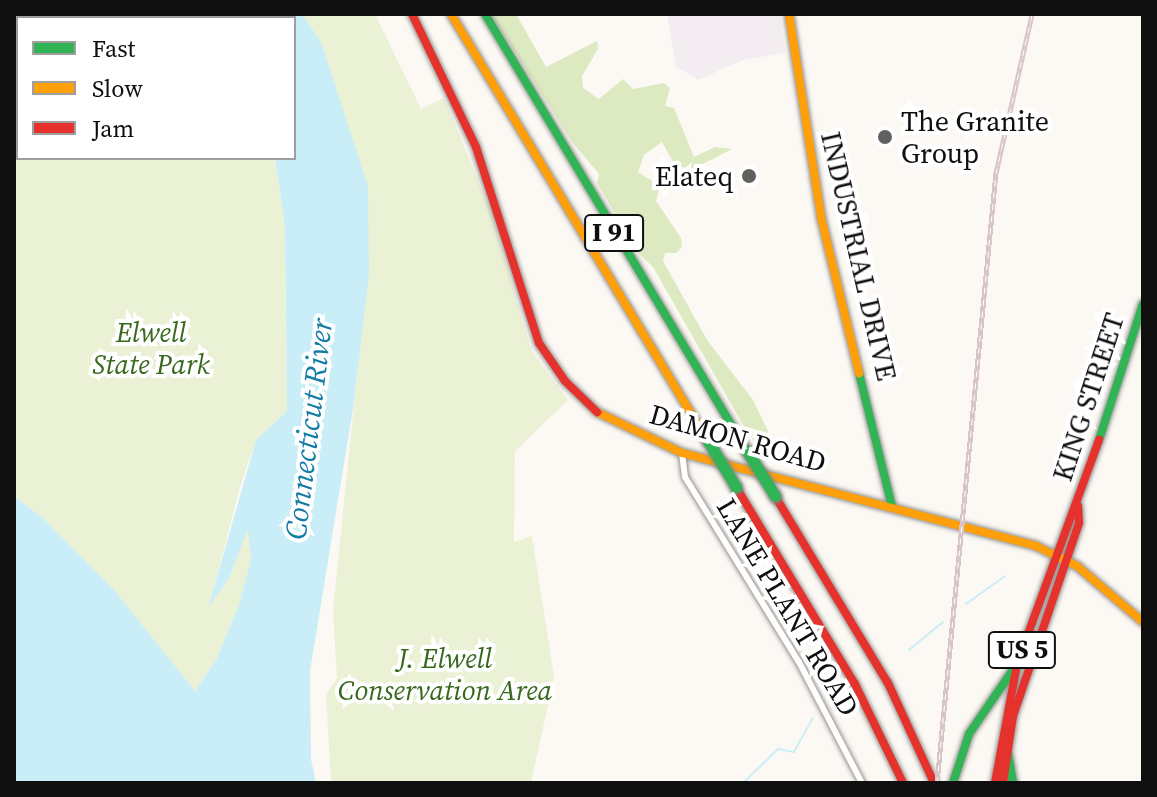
<!DOCTYPE html>
<html>
<head>
<meta charset="utf-8">
<style>
  body { margin:0 }
  #map { position:relative; width:1157px; height:797px; overflow:hidden; background:#fcf9f4; font-family:"Source Serif 4",serif }
  div>[style] { position:absolute }
  [style*='--x'] { left:calc(var(--x)*1px); top:calc(var(--y)*1px); width:calc(var(--w)*1px); rotate:calc(var(--a)*1deg) }
  .industrial>* { inset:0; background:#f3edf1 }
  .green>* { inset:0; background:#eaf1d4 }
  .forest>* { inset:0; background:#dce9c1 }
  .water>* { inset:0; background:#caeef7 }
  .stream>* { height:2px; margin:-1px; padding:0 1px; transform-origin:1px; border-radius:1px; background:#caeef7 }
  .roads { filter:drop-shadow(0 0 2px #969492) drop-shadow(0 0 2px #969492) }
  .street>* { height:6px; margin:-3px; padding:0 3px; transform-origin:3px; border-radius:3px; background:#fffefd }
  .fast>* { height:8px; margin:-4px; padding:0 4px; transform-origin:4px; border-radius:4px; background:#30b455 }
  .slow>* { height:8px; margin:-4px; padding:0 4px; transform-origin:4px; border-radius:4px; background:#ff9f0a }
  .jam>* { height:8px; margin:-4px; padding:0 4px; transform-origin:4px; border-radius:4px; background:#e5322d }
  .rail>* { height:5px; margin-top:-2.5px; transform-origin:0; background:repeating-linear-gradient(90deg,#fff 0 6px,#d8c5c8 0 12px); box-sizing:border-box; border-block:2px solid #d8c5c8 }
  .bridges { filter:drop-shadow(0 0 2px #83827f) drop-shadow(0 0 2px #83827f) }
  .fast-bridge>* { height:11px; margin:-5.5px; padding:0 5.5px; transform-origin:5.5px; border-radius:5.5px; background:#30b455 }
  .dots>* { width:22px; height:22px; translate:-50% -50%; box-sizing:border-box; border:4px solid #fff; border-radius:50% }
  span { translate:-50% -50%; white-space:nowrap; text-align:center; line-height:1.15; -webkit-text-stroke:8px #fff; paint-order:stroke }
  .shield-label span { padding:2px 6px; background:#fff; border:2px solid; border-radius:6px; -webkit-text-stroke-width:0 }
  .shield-label { font-size:26px; color:#0f0f0f; font-weight:700 }
  .poi-label { font-size:28px; color:#0f0f0f }
  .left { translate:0 -50%; text-align:left }
  .right { translate:-100% -50%; text-align:right }
  .street-label { font-size:28px; color:#0f0f0f }
  .park-label { font-size:28px; color:#39691d; font-style:italic }
  .water-label { font-size:30px; color:#147da5; font-style:italic }
  .frame { position:absolute; inset:0; border:16px solid #0f0f0f; pointer-events:none }
  .legend { position:absolute; left:16px; top:16px; width:280px; height:144px; box-sizing:border-box; background:#fff; border:2px solid #9f9f9f; margin:0; padding:10px 14px; list-style:none; font-size:24px; color:#0f0f0f }
  .legend li { display:flex; align-items:center; gap:16px; height:40px }
  .legend b { width:40px; border:2px solid #9f9f9f }
</style>
</head>
<body>
<div id="map">
  <div class="industrial">
    <div style="clip-path:polygon(667px 14px,780px 14px,785px 53px,743px 60px,698px 80px,676px 66px)"></div>
  </div>
  <div class="green">
    <div style="clip-path:polygon(14px 14px,215px 18px,18px 18px,18px 158px,275px 158px,285px 226px,287px 411px,256px 440px,240px 487px,209px 606px,229px 578px,249px 526px,251px 559px,239px 605px,216px 660px,195px 691px,43px 518px,14px 496px)"></div>
    <div style="clip-path:polygon(286px 14px,375px 14px,421px 109px,444px 98px,489px 207px,532px 352px,568px 400px,515px 451px,514px 542px,532px 536px,554px 677px,531px 783px,331px 783px,326px 694px,337px 678px,333px 611px,360px 344px,342px 119px,325px 75px,294px 18px)"></div>
  </div>
  <div class="forest">
    <div style="clip-path:polygon(491px 14px,516px 14px,546px 67px,597px 41px,598px 49px,582px 76px,583px 88px,599px 99px,623px 79px,633px 89px,664px 83px,670px 88px,665px 106px,674px 108px,694px 157px,715px 147px,732px 149px,695px 168px,676px 167px,662px 142px,644px 155px,638px 172px,660px 186px,656px 201px,681px 238px,682px 247px,676px 253px,665px 253px,663px 261px,707px 340px,753px 400px,768px 431px,767px 446px,758px 445px,749px 435px,653px 267px,639px 254px,597px 183px,599px 174px,572px 142px)"></div>
  </div>
  <div class="water">
    <div style="clip-path:polygon(212px 14px,302px 14px,321px 42px,368px 186px,369px 274px,353px 409px,310px 671px,311px 759px,316px 783px,14px 783px,14px 496px,43px 518px,114px 590px,195px 691px,216px 660px,239px 605px,251px 559px,248px 529px,229px 578px,208px 608px,256px 440px,287px 411px,285px 226px,275px 158px,294px 158px,294px 18px)"></div>
  </div>
  <div class="stream">
    <div style="--x:966;--y:604;--w:48;--a:-35.7"></div>
    <div style="--x:909;--y:650;--w:44;--a:-39.5"></div>
    <div style="--x:743;--y:783;--w:49;--a:-44.2"></div>
    <div style="--x:778;--y:749;--w:16;--a:11"></div>
    <div style="--x:794;--y:752;--w:39;--a:-61"></div>
  </div>
  <div class="roads">
    <div class="street">
      <div style="--x:682;--y:453;--w:24;--a:83"></div>
      <div style="--x:685;--y:477;--w:217;--a:58.4"></div>
      <div style="--x:799;--y:662;--w:136;--a:62.5"></div>
    </div>
    <div class="fast">
      <div style="--x:485;--y:14;--w:510;--a:59.06"></div>
      <div style="--x:859;--y:373;--w:137;--a:76.1"></div>
      <div style="--x:1099;--y:440;--w:143;--a:-72.1"></div>
      <div style="--x:1007;--y:748;--w:36;--a:80"></div>
      <div style="--x:953;--y:783;--w:52;--a:-71.9"></div>
      <div style="--x:969;--y:734;--w:85;--a:-55.6"></div>
    </div>
    <div class="slow">
      <div style="--x:451;--y:14;--w:498;--a:59"></div>
      <div style="--x:789;--y:14;--w:206;--a:81"></div>
      <div style="--x:821;--y:217;--w:161;--a:76.3"></div>
      <div style="--x:597;--y:412;--w:94;--a:25.8"></div>
      <div style="--x:682;--y:453;--w:366;--a:14.7"></div>
      <div style="--x:1036;--y:546;--w:46;--a:26"></div>
      <div style="--x:1077;--y:566;--w:87;--a:40.3"></div>
    </div>
    <div class="jam">
      <div style="--x:412;--y:14;--w:148;--a:64.3"></div>
      <div style="--x:476;--y:147;--w:206;--a:72.2"></div>
      <div style="--x:539;--y:343;--w:46;--a:55.6"></div>
      <div style="--x:565;--y:381;--w:45;--a:44.1"></div>
      <div style="--x:736;--y:487;--w:230;--a:58.9"></div>
      <div style="--x:855;--y:684;--w:110;--a:64.1"></div>
      <div style="--x:775;--y:496;--w:218;--a:58.9"></div>
      <div style="--x:888;--y:683;--w:110;--a:65.3"></div>
      <div style="--x:995;--y:783;--w:121;--a:-79.5"></div>
      <div style="--x:1017;--y:664;--w:239;--a:-69.9"></div>
      <div style="--x:1003;--y:783;--w:68;--a:-81.5"></div>
      <div style="--x:1013;--y:716;--w:204;--a:-71.1"></div>
      <div style="--x:1079;--y:523;--w:17;--a:-93"></div>
    </div>
  </div>
  <div class="rail">
    <div style="--x:937;--y:783;--w:613;--a:-84.48"></div>
    <div style="--x:996;--y:173;--w:163;--a:-77.2"></div>
  </div>
  <div class="bridges">
    <div class="fast-bridge">
      <div style="--x:708;--y:441;--w:54;--a:58.7"></div>
      <div style="--x:747;--y:451;--w:53;--a:58.1"></div>
    </div>
  </div>
  <div class="dots">
    <div style="left:885px;top:137px;background:#62615f"></div>
    <div style="left:749px;top:176px;background:#62615f"></div>
  </div>
  <div class="shield-label">
    <span style="left:614px;top:233px">I 91</span>
    <span style="left:1022px;top:650px">US 5</span>
  </div>
  <div class="poi-label">
    <span class="left" style="left:901px;top:137px">The Granite<br>Group</span>
    <span class="right" style="left:733px;top:176px">Elateq</span>
  </div>
  <div class="street-label">
    <span style="left:859px;top:256px;rotate:77deg">INDUSTRIAL DRIVE</span>
    <span style="left:1088px;top:397px;rotate:-72deg">KING STREET</span>
    <span style="left:738px;top:438px;rotate:16deg">DAMON ROAD</span>
    <span style="left:788px;top:607px;rotate:59deg">LANE PLANT ROAD</span>
  </div>
  <div class="park-label">
    <span style="left:151px;top:348px">Elwell<br>State Park</span>
    <span style="left:445px;top:674px">J. Elwell<br>Conservation Area</span>
  </div>
  <div class="water-label">
    <span style="left:309px;top:429px;rotate:-83deg">Connecticut River</span>
  </div>
  <div class="frame"></div>
  <ul class="legend">
  <li><b style="height:10px;background:#30b455"></b>Fast</li>
  <li><b style="height:10px;background:#ff9f0a"></b>Slow</li>
  <li><b style="height:10px;background:#e5322d"></b>Jam</li>
  </ul>
</div>
</body>
</html>
